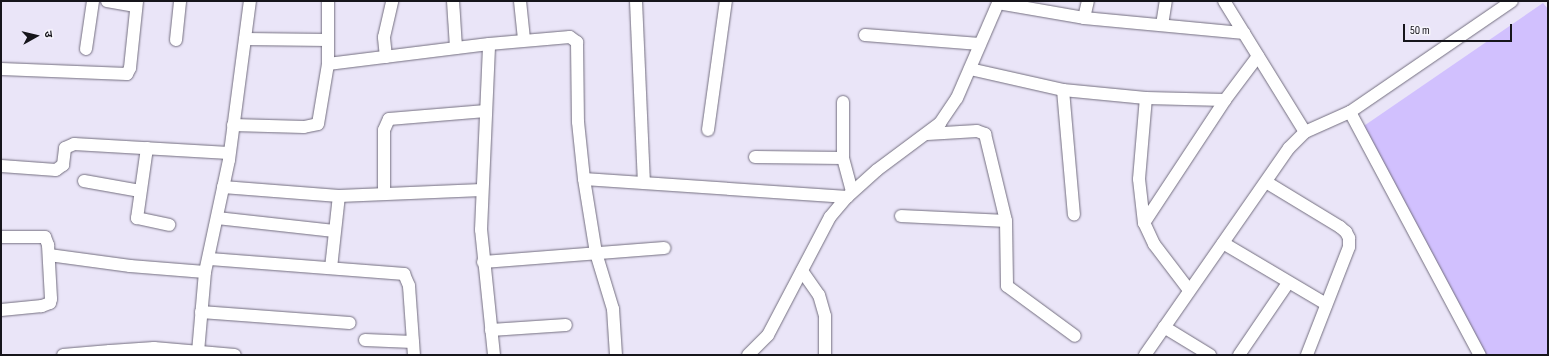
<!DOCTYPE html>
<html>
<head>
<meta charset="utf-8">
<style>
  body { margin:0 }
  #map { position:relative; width:1549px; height:356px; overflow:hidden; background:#eae5f8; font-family:"Sofia Sans Condensed","Noto Sans Devanagari",sans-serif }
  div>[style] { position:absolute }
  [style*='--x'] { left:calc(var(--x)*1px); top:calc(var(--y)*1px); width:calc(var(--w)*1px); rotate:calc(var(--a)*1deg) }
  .green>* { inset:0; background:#d1c0fe }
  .roads { filter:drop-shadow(0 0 1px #736e7f) drop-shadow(0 0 1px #736e7f) }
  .street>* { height:12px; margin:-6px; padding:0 6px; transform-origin:6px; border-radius:6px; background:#fff }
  span { translate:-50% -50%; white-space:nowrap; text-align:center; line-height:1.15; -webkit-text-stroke:3.5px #f6f4fc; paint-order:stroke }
  .frame { position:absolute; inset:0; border:2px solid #16151b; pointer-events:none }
  .north { position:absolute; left:16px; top:16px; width:40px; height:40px; -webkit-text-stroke:3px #f6f4fc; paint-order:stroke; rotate:82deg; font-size:11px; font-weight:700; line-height:16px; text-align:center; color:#16151b }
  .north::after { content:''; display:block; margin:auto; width:14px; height:18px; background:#16151b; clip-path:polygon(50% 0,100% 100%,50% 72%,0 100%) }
  .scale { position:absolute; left:1403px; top:24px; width:109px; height:18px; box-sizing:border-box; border:2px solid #16151b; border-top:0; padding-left:5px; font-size:12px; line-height:14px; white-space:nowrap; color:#16151b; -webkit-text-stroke:3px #f6f4fc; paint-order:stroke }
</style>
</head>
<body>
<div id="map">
  <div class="green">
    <div style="clip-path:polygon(1543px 3px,1548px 9px,1548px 355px,1482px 355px,1355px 132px)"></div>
  </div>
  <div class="roads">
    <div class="street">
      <div style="--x:107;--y:1;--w:29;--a:10"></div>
      <div style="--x:328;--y:1;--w:63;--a:90"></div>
      <div style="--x:328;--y:64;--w:162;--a:-7.1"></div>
      <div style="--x:453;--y:1;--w:47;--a:86.3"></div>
      <div style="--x:520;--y:1;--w:38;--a:84"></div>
      <div style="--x:636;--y:1;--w:182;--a:87.5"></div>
      <div style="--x:998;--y:3;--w:87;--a:9.9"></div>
      <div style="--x:1084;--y:18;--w:161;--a:5.4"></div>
      <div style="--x:1084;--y:18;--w:17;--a:-77"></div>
      <div style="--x:1162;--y:25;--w:24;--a:-81"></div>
      <div style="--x:865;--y:35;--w:115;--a:4.5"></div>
      <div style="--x:245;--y:39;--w:83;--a:0.7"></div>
      <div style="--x:176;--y:40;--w:39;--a:-84"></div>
      <div style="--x:86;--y:49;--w:49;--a:-81.7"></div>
      <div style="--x:386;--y:57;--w:20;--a:-96"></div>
      <div style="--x:384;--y:37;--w:37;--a:-77"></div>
      <div style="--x:1;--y:69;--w:126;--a:2.3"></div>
      <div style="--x:127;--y:74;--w:7;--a:-63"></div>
      <div style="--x:130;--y:68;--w:67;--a:-84"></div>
      <div style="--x:970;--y:69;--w:95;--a:12.7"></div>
      <div style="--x:1063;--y:90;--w:83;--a:5.5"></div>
      <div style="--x:1063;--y:90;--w:125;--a:85"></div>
      <div style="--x:843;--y:102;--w:56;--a:90"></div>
      <div style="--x:843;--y:158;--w:35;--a:75"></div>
      <div style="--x:1350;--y:112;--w:276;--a:61.9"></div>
      <div style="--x:233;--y:125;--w:71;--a:1.6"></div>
      <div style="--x:304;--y:127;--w:14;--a:-12"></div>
      <div style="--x:318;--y:124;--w:61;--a:-80.5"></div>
      <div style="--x:708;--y:130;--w:130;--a:-82.1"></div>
      <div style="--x:1305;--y:132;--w:49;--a:-24"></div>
      <div style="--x:1350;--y:112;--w:196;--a:-34.4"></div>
      <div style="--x:927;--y:134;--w:50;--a:-3.4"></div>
      <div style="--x:977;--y:131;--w:9;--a:21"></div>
      <div style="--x:985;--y:134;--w:89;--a:76.4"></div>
      <div style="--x:1006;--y:221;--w:65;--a:89.1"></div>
      <div style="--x:1007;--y:286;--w:84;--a:36.3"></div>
      <div style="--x:147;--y:148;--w:71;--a:98.1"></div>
      <div style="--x:137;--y:218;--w:33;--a:12"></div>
      <div style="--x:755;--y:157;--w:88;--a:0.7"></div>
      <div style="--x:1;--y:166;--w:55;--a:4.2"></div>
      <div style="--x:56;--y:170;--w:9;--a:-36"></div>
      <div style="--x:63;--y:165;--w:17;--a:-83"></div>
      <div style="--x:65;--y:148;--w:10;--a:-24"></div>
      <div style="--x:74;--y:144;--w:155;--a:3.3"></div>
      <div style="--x:584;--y:179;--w:264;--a:3.9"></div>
      <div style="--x:84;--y:181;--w:57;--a:10.1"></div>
      <div style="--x:1266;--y:182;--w:87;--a:31.3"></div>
      <div style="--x:1340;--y:227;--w:8;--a:40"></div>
      <div style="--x:1346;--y:232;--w:7;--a:63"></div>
      <div style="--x:1349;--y:238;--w:9;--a:90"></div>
      <div style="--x:1349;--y:247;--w:116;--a:111.3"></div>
      <div style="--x:223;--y:187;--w:116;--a:4.4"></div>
      <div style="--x:339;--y:196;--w:143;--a:-2.4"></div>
      <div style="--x:384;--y:194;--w:64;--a:-90"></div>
      <div style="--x:384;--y:130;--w:12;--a:-66"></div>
      <div style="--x:389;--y:119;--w:97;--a:-4.7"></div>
      <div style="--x:901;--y:216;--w:105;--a:2.7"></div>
      <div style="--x:217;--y:218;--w:118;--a:6.3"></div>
      <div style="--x:1144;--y:223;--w:44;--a:-96.5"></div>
      <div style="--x:1139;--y:179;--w:81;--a:-85.1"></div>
      <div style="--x:1146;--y:98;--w:79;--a:1.5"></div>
      <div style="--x:1;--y:237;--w:44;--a:0"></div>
      <div style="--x:45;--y:237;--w:9;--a:69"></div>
      <div style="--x:48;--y:245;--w:54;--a:86.8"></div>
      <div style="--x:51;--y:299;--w:4;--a:104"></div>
      <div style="--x:50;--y:303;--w:9;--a:159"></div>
      <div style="--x:42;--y:306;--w:41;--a:174.4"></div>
      <div style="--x:1223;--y:243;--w:120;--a:30.6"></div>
      <div style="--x:49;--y:255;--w:82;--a:7.7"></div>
      <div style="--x:130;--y:266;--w:75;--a:4.6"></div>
      <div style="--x:210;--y:259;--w:195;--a:4.4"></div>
      <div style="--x:404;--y:274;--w:13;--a:67"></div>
      <div style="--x:409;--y:286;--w:69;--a:85.9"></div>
      <div style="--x:483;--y:262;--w:182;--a:-4.4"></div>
      <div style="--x:331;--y:268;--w:72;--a:-83.7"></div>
      <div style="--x:802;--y:271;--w:29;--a:55"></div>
      <div style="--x:819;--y:295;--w:22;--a:74"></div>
      <div style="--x:825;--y:316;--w:39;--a:90"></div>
      <div style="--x:1189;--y:290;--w:58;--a:-127.3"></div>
      <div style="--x:1154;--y:244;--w:23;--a:-115"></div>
      <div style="--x:1144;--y:223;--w:147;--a:-56.6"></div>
      <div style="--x:1225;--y:100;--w:55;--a:-53.1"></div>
      <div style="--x:201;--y:312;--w:149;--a:4.2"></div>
      <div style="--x:1164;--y:327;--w:54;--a:31.3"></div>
      <div style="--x:491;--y:330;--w:75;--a:-3.8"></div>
      <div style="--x:365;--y:340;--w:48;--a:2.4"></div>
      <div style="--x:110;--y:351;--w:44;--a:-3.9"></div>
      <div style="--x:154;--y:348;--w:81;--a:4.9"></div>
      <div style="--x:198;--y:352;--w:80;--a:-85"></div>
      <div style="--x:205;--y:272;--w:115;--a:-77.9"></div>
      <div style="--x:229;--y:160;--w:160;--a:-82.5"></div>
      <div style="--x:63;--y:355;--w:47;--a:-4.9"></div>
      <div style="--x:110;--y:351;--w:4;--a:90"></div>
      <div style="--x:494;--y:355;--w:126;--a:-95.9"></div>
      <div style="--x:481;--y:230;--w:186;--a:-87.5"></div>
      <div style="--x:489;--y:44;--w:81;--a:-4.9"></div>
      <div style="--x:570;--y:37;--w:9;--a:36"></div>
      <div style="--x:577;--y:42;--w:80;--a:89.3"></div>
      <div style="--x:578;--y:122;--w:57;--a:84"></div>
      <div style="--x:584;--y:179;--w:75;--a:80.8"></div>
      <div style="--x:596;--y:253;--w:59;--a:73.1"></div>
      <div style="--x:613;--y:309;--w:46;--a:86.3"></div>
      <div style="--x:748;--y:355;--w:28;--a:-45"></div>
      <div style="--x:768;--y:335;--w:133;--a:-62.3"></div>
      <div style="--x:830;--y:217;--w:26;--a:-50"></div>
      <div style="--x:847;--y:197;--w:40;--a:-42"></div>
      <div style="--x:877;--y:170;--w:79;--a:-36.7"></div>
      <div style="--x:940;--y:123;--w:30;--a:-56"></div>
      <div style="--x:957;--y:98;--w:106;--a:-66.6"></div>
      <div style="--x:1145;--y:355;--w:252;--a:-55.2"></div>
      <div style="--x:1289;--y:148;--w:23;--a:-45"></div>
      <div style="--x:1305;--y:132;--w:154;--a:-121.7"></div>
      <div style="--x:1239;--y:355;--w:87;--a:-55.8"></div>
    </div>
  </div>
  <div class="frame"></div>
  <div class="north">उ</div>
  <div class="scale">50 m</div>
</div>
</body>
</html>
